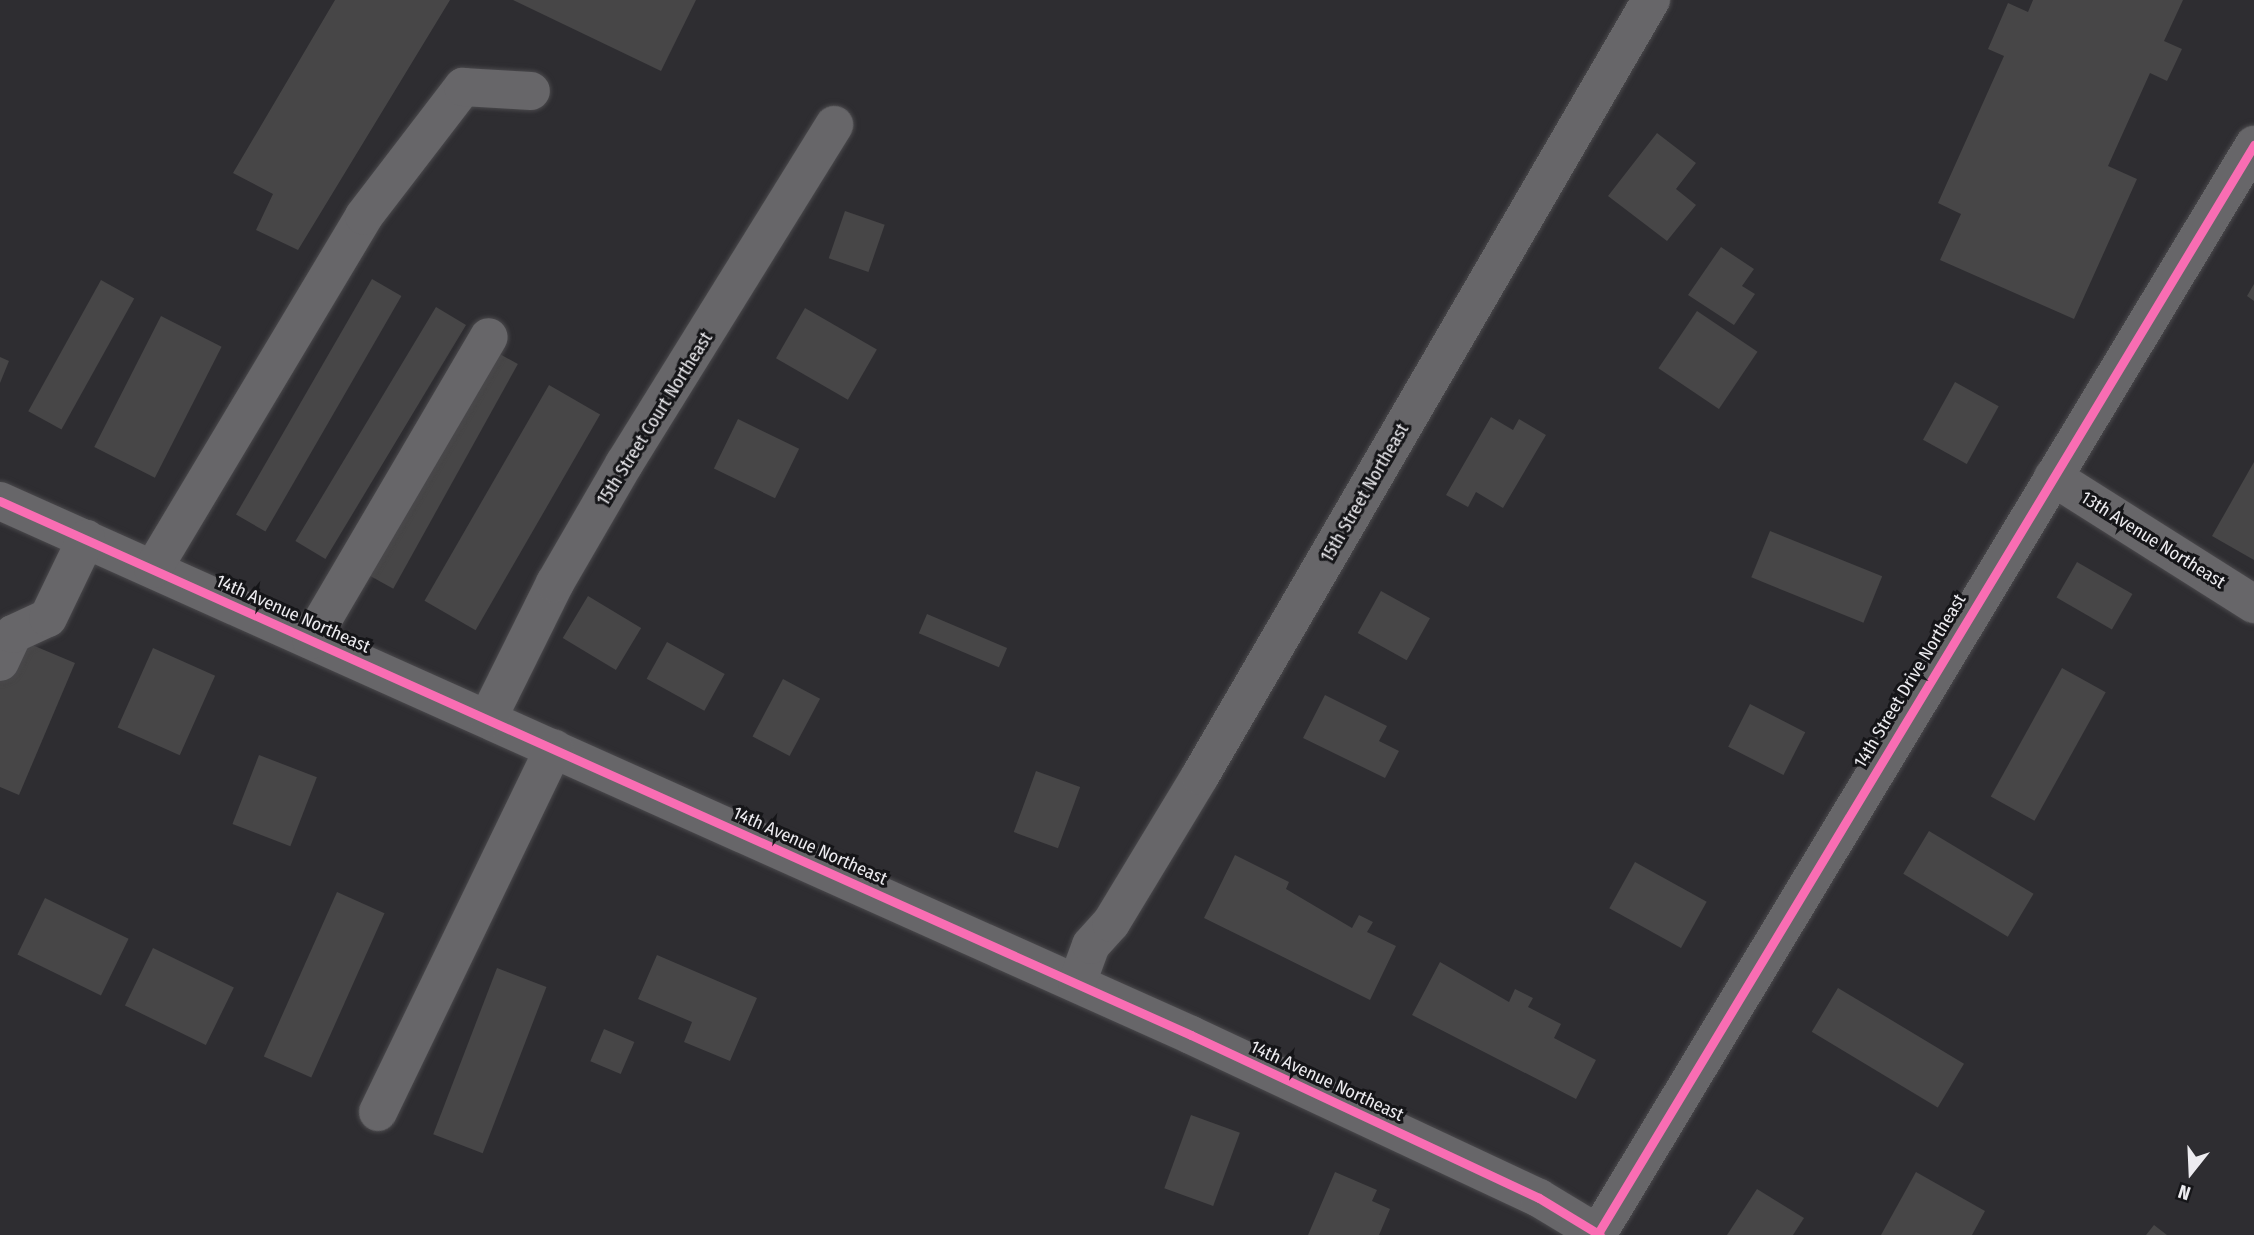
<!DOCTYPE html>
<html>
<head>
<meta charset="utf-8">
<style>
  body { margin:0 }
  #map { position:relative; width:2254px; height:1235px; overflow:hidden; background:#2e2d31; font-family:"Fira Sans Condensed",sans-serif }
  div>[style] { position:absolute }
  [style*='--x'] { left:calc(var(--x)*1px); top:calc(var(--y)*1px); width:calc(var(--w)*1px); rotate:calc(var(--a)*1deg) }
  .building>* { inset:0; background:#474647; transform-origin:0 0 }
  .roads { filter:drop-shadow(0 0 2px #4a494c) drop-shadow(0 0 2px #4a494c) }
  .minor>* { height:38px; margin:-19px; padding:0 19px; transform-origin:19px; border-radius:19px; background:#676669 }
  .cycleway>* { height:9px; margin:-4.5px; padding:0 4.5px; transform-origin:4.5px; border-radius:4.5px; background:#f96db3 }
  span { translate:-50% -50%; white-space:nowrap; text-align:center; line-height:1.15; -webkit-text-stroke:6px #151518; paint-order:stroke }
  .street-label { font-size:18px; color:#edecf0 }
  .north { position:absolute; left:2156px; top:1137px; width:70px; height:70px; -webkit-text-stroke:5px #151518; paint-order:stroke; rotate:198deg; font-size:19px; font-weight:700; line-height:28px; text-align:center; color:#edecf0 }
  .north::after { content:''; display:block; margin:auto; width:24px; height:32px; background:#edecf0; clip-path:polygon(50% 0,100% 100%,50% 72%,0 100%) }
</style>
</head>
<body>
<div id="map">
  <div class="building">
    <div style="clip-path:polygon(335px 0,450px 0,298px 250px,256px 230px,273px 194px,233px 173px)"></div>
    <div style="clip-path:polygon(513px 0,696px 0,661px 71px)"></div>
    <div style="clip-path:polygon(2033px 0,2183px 0,2164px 41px,2182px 49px,2167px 81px,2150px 73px,2108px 166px,2137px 179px,2074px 319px,1940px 260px,1961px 214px,1938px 203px,2004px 56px,1988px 49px,2008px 3px,2028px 12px)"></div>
    <div style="clip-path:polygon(1657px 133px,1696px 163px,1676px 189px,1696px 205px,1667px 241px,1608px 196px)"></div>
    <div style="left:845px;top:211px;width:42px;height:50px;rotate:19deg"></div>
    <div style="clip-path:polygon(1721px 247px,1754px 269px,1742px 286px,1755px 294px,1734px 325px,1688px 295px)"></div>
    <div style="left:372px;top:279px;width:34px;height:272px;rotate:30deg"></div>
    <div style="left:101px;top:280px;width:38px;height:150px;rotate:29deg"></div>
    <div style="clip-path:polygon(2254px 284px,2254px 301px,2247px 296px)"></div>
    <div style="left:436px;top:307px;width:35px;height:273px;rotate:31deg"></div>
    <div style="left:805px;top:308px;width:83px;height:58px;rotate:30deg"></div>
    <div style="left:1697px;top:311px;width:73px;height:69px;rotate:34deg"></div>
    <div style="left:161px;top:316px;width:68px;height:147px;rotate:27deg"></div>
    <div style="left:489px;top:348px;width:33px;height:257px;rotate:29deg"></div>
    <div style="clip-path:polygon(0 357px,9px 361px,0 383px)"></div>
    <div style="left:1955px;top:382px;width:50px;height:66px;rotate:29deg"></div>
    <div style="left:549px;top:385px;width:59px;height:249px;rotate:30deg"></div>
    <div style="clip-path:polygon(1491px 417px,1513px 430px,1519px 419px,1546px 435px,1503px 508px,1476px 492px,1468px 507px,1446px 495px)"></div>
    <div style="left:738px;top:419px;width:68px;height:55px;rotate:26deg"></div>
    <div style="clip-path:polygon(2254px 462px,2254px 560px,2212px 536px)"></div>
    <div style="left:1770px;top:531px;width:121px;height:50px;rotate:22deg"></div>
    <div style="left:2077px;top:562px;width:64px;height:41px;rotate:30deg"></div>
    <div style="left:1381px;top:591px;width:56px;height:48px;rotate:29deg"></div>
    <div style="left:588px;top:596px;width:62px;height:49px;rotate:31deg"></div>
    <div style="left:927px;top:614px;width:87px;height:21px;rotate:23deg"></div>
    <div style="clip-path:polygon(18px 639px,75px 663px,19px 795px,0 787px,0 680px)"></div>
    <div style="left:667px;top:642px;width:66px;height:42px;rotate:29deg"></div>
    <div style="left:153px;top:648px;width:68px;height:87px;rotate:24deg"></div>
    <div style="left:2062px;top:668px;width:50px;height:147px;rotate:29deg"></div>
    <div style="left:783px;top:679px;width:42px;height:65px;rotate:28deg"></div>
    <div style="clip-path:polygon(1325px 695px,1387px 726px,1379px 741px,1399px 751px,1385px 778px,1303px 738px)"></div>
    <div style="left:1750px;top:704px;width:62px;height:48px;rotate:27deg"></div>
    <div style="left:259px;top:755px;width:62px;height:74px;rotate:21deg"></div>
    <div style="left:1036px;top:771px;width:47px;height:65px;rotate:20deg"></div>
    <div style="left:1929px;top:831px;width:122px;height:50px;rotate:31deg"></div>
    <div style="clip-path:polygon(1235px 855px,1289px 882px,1286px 889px,1352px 928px,1359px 915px,1373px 922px,1367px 932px,1396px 946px,1370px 1000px,1204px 918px)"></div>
    <div style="left:1635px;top:862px;width:82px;height:53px;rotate:29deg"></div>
    <div style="left:337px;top:892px;width:52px;height:180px;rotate:24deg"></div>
    <div style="left:45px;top:898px;width:93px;height:63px;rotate:26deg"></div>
    <div style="left:153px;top:948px;width:90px;height:64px;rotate:26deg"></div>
    <div style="clip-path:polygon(657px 955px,757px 998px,730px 1061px,684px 1042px,692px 1022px,638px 999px)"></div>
    <div style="clip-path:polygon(1440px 962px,1509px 1002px,1515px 989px,1533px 998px,1528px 1007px,1561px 1024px,1554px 1038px,1596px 1060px,1576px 1099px,1412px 1015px)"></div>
    <div style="left:497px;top:968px;width:53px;height:178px;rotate:21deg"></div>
    <div style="left:1838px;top:988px;width:147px;height:51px;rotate:31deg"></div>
    <div style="left:604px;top:1029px;width:33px;height:35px;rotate:23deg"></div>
    <div style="left:1191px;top:1115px;width:52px;height:78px;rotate:20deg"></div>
    <div style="clip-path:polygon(1335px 1172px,1377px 1190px,1372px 1201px,1390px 1209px,1379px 1235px,1308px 1235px)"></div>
    <div style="clip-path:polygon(1916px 1172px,1985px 1211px,1972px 1235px,1881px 1235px)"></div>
    <div style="clip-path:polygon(1757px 1189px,1804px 1218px,1793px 1235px,1727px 1235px)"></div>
    <div style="clip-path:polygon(2154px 1225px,2167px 1235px,2146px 1235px)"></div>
  </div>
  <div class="roads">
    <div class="minor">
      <div style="--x:2053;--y:477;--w:238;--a:32.3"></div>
      <div style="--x:0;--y:501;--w:1305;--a:24.15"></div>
      <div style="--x:1191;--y:1035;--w:384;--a:25.1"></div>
      <div style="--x:1539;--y:1198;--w:71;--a:31.2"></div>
      <div style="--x:153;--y:569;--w:411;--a:-59.1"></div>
      <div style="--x:364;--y:216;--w:163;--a:-52.5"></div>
      <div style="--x:463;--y:87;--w:68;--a:3.4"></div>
      <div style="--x:311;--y:640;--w:351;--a:-59.6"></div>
      <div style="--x:0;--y:662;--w:31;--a:-65"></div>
      <div style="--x:13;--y:634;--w:38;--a:-25"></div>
      <div style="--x:48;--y:618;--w:88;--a:-64.3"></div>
      <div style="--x:488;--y:718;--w:151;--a:-63.6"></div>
      <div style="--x:555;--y:583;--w:138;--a:-59.9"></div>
      <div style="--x:624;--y:464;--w:399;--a:-58.2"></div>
      <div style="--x:1077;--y:983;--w:40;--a:-69.8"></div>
      <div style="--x:1091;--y:945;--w:30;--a:-48"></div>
      <div style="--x:1111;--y:923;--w:172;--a:-58.8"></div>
      <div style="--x:1200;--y:776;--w:898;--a:-59.84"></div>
      <div style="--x:378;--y:1112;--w:404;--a:-64.2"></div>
      <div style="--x:1597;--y:1235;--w:1273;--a:-58.92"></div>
    </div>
  </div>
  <div class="cycleway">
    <div style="--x:0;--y:501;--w:1305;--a:24.15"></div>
    <div style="--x:1191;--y:1035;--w:384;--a:25.1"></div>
    <div style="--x:1539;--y:1198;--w:71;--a:31.2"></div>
    <div style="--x:1597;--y:1235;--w:1273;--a:-58.92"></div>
  </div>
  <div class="street-label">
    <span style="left:655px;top:419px;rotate:-58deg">15th Street Court Northeast</span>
    <span style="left:1365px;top:493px;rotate:-60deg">15th Street Northeast</span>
    <span style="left:2153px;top:540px;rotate:32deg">13th Avenue Northeast</span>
    <span style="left:293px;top:614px;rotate:24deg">14th Avenue Northeast</span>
    <span style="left:1910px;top:681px;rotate:-59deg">14th Street Drive Northeast</span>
    <span style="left:810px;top:846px;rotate:24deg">14th Avenue Northeast</span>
    <span style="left:1327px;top:1081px;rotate:25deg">14th Avenue Northeast</span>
  </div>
  <div class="north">N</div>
</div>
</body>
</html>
